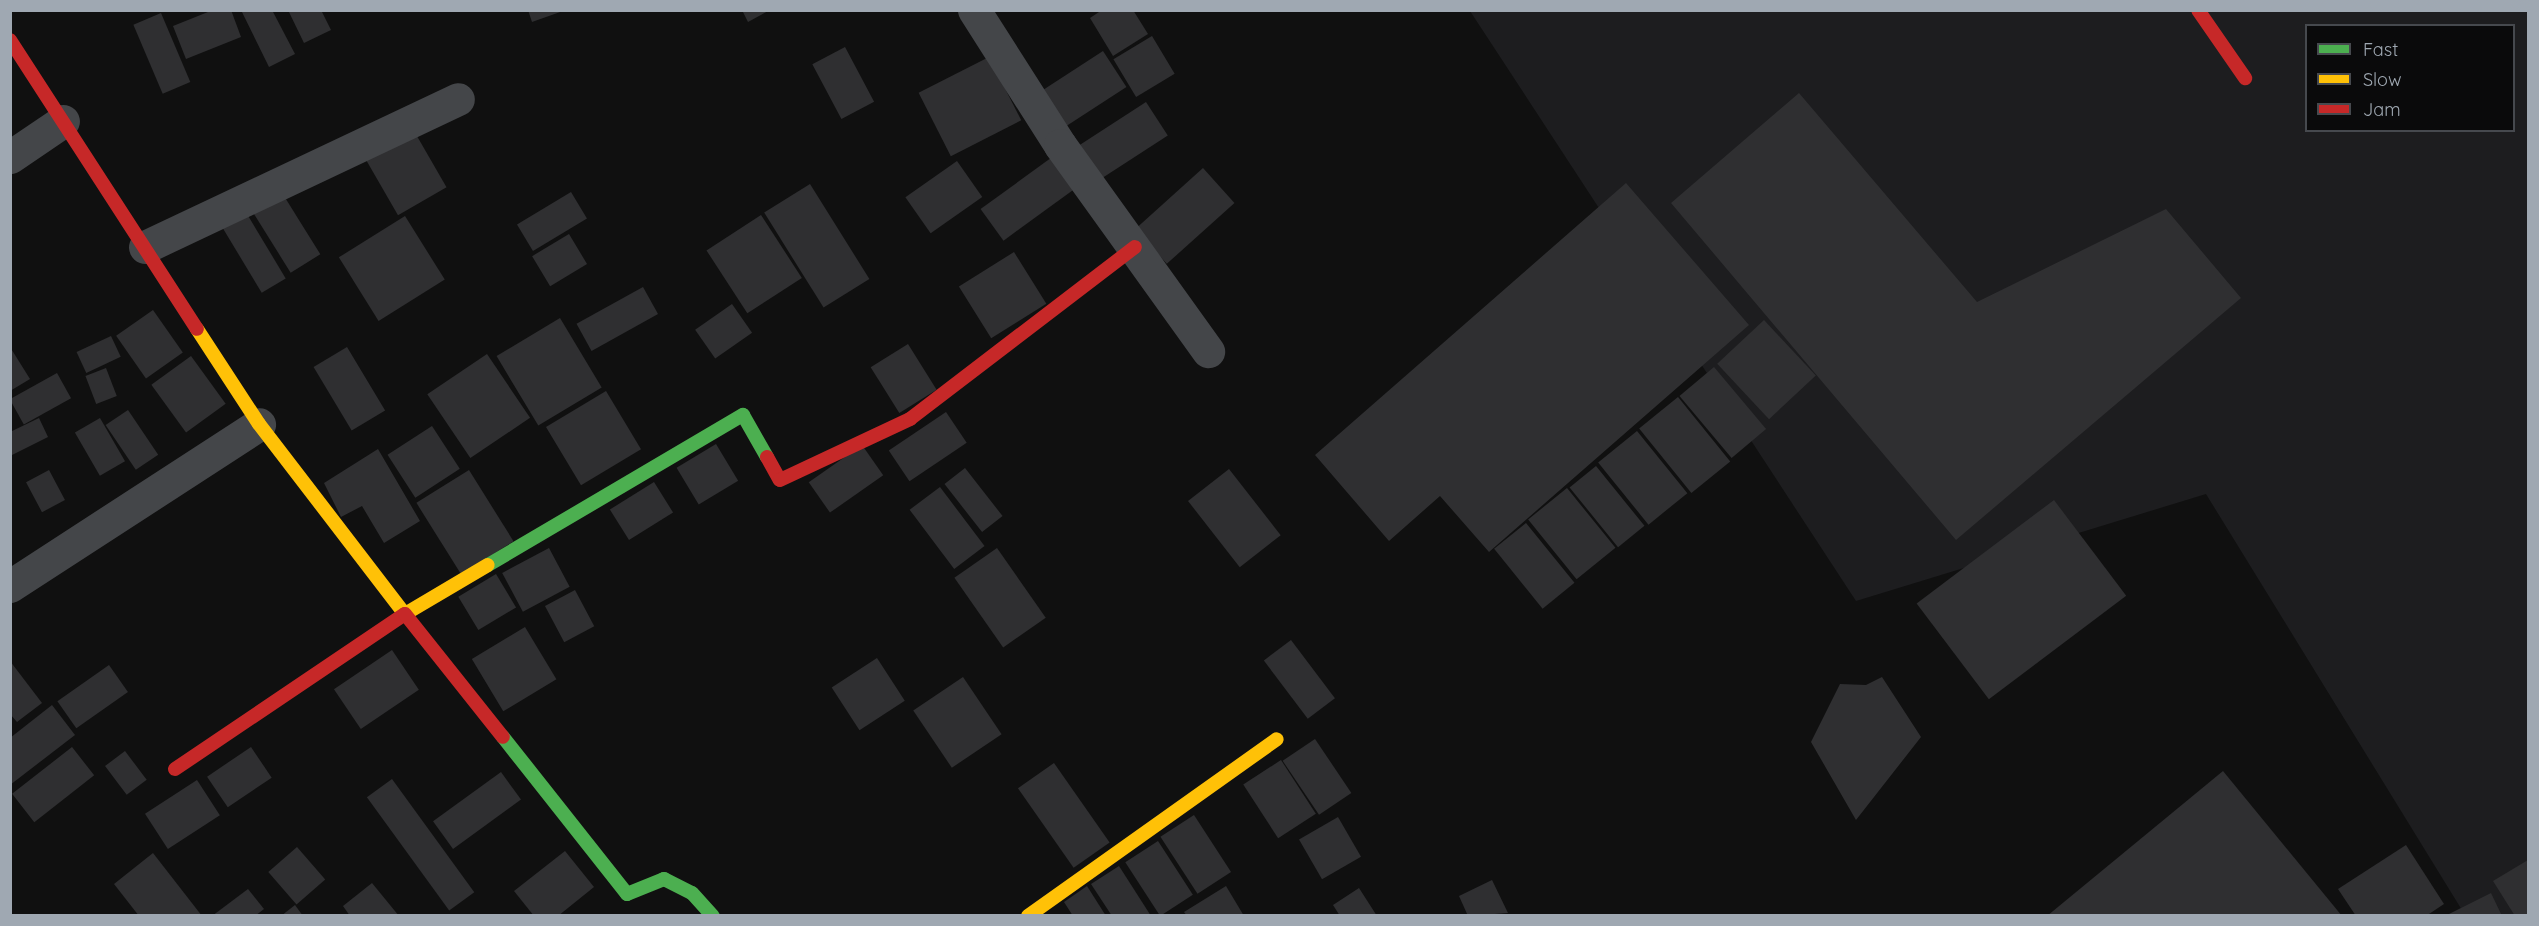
<!DOCTYPE html>
<html>
<head>
<meta charset="utf-8">
<style>
  body { margin:0 }
  #map { position:relative; width:2539px; height:926px; overflow:hidden; background:#101010; font-family:Quicksand,sans-serif }
  div>[style] { position:absolute }
  [style*='--x'] { left:calc(var(--x)*1px); top:calc(var(--y)*1px); width:calc(var(--w)*1px); rotate:calc(var(--a)*1deg) }
  .built>* { inset:0; background:#1d1d1f }
  .building>* { inset:0; background:#2f2f31; transform-origin:0 0 }
  .street>* { height:33px; margin:-16.5px; padding:0 16.5px; transform-origin:16.5px; border-radius:16.5px; background:#444649 }
  .fast>* { height:14px; margin:-7px; padding:0 7px; transform-origin:7px; border-radius:7px; background:#4caf50 }
  .slow>* { height:14px; margin:-7px; padding:0 7px; transform-origin:7px; border-radius:7px; background:#ffc107 }
  .jam>* { height:14px; margin:-7px; padding:0 7px; transform-origin:7px; border-radius:7px; background:#c62828 }
  span { translate:-50% -50%; white-space:nowrap; text-align:center; line-height:1.15; -webkit-text-stroke:4.5px #0a0a0b; paint-order:stroke }
  .frame { position:absolute; inset:0; border:12px solid #9fa8b2; pointer-events:none }
  .legend { position:absolute; left:2305px; top:24px; width:210px; height:108px; box-sizing:border-box; background:#0a0a0b; border:2px solid #46494e; margin:0; padding:8px 10px; list-style:none; font-size:18px; color:#9fa8b2 }
  .legend li { display:flex; align-items:center; gap:12px; height:30px }
  .legend b { width:30px; border:2px solid #46494e }
</style>
</head>
<body>
<div id="map">
  <div class="built">
    <div style="clip-path:polygon(evenodd,1470px 11px,2528px 11px,2528px 915px,2465px 915px,2206px 494px,1856px 601px,1470px 11px,2306px 26px,2514px 26px,2514px 130px,2306px 130px,2306px 26px)"></div>
  </div>
  <div class="building">
    <div style="clip-path:polygon(213px 10px,231px 10px,241px 37px,186px 59px,173px 26px)"></div>
    <div style="clip-path:polygon(241px 10px,272px 10px,295px 54px,269px 67px)"></div>
    <div style="clip-path:polygon(288px 10px,321px 10px,331px 30px,304px 43px)"></div>
    <div style="clip-path:polygon(528px 10px,563px 10px,563px 11px,532px 22px)"></div>
    <div style="clip-path:polygon(742px 10px,770px 10px,748px 22px)"></div>
    <div style="clip-path:polygon(1102px 10px,1133px 10px,1148px 34px,1113px 56px,1090px 18px)"></div>
    <div style="left:161px;top:13px;width:75px;height:30px;rotate:67deg"></div>
    <div style="left:1152px;top:36px;width:44px;height:45px;rotate:59deg"></div>
    <div style="left:845px;top:47px;width:62px;height:37px;rotate:62deg"></div>
    <div style="left:1103px;top:51px;width:43px;height:78px;rotate:57deg"></div>
    <div style="left:989px;top:57px;width:71px;height:79px;rotate:63deg"></div>
    <div style="clip-path:polygon(1799px 93px,1977px 302px,2166px 209px,2241px 298px,1956px 540px,1671px 203px)"></div>
    <div style="left:1146px;top:102px;width:40px;height:80px;rotate:57deg"></div>
    <div style="left:410px;top:124px;width:73px;height:56px;rotate:60deg"></div>
    <div style="left:1055px;top:155px;width:39px;height:92px;rotate:54deg"></div>
    <div style="left:957px;top:161px;width:44px;height:63px;rotate:55deg"></div>
    <div style="left:1203px;top:168px;width:47px;height:91px;rotate:48deg"></div>
    <div style="clip-path:polygon(1626px 183px,1749px 325px,1489px 552px,1440px 496px,1389px 541px,1315px 455px)"></div>
    <div style="left:810px;top:184px;width:112px;height:54px;rotate:58deg"></div>
    <div style="left:279px;top:188px;width:78px;height:35px;rotate:58deg"></div>
    <div style="left:571px;top:192px;width:31px;height:63px;rotate:59deg"></div>
    <div style="left:244px;top:209px;width:81px;height:28px;rotate:59deg"></div>
    <div style="left:761px;top:215px;width:75px;height:65px;rotate:57deg"></div>
    <div style="left:405px;top:216px;width:75px;height:78px;rotate:58deg"></div>
    <div style="left:569px;top:234px;width:35px;height:43px;rotate:59deg"></div>
    <div style="left:1014px;top:252px;width:61px;height:65px;rotate:58deg"></div>
    <div style="left:643px;top:287px;width:31px;height:76px;rotate:61deg"></div>
    <div style="left:732px;top:304px;width:35px;height:45px;rotate:55deg"></div>
    <div style="left:153px;top:310px;width:52px;height:45px;rotate:55deg"></div>
    <div style="left:560px;top:318px;width:81px;height:74px;rotate:59deg"></div>
    <div style="left:1764px;top:320px;width:76px;height:64px;rotate:47deg"></div>
    <div style="left:111px;top:336px;width:23px;height:38px;rotate:65deg"></div>
    <div style="left:908px;top:344px;width:54px;height:44px;rotate:58deg"></div>
    <div style="clip-path:polygon(10px 347px,30px 379px,10px 391px)"></div>
    <div style="left:347px;top:347px;width:74px;height:39px;rotate:59deg"></div>
    <div style="left:487px;top:354px;width:77px;height:72px;rotate:56deg"></div>
    <div style="left:191px;top:356px;width:59px;height:49px;rotate:54deg"></div>
    <div style="left:1714px;top:367px;width:81px;height:45px;rotate:50deg"></div>
    <div style="left:106px;top:368px;width:30px;height:22px;rotate:69deg"></div>
    <div style="left:57px;top:373px;width:29px;height:54px;rotate:61deg"></div>
    <div style="left:606px;top:391px;width:68px;height:70px;rotate:59deg"></div>
    <div style="left:1678px;top:397px;width:83px;height:50px;rotate:51deg"></div>
    <div style="left:128px;top:410px;width:54px;height:27px;rotate:56deg"></div>
    <div style="left:946px;top:412px;width:37px;height:69px;rotate:56deg"></div>
    <div style="clip-path:polygon(39px 418px,48px 437px,10px 456px,10px 432px)"></div>
    <div style="left:100px;top:418px;width:50px;height:29px;rotate:60deg"></div>
    <div style="left:432px;top:426px;width:51px;height:53px;rotate:57deg"></div>
    <div style="left:1637px;top:431px;width:80px;height:50px;rotate:51deg"></div>
    <div style="left:716px;top:444px;width:43px;height:46px;rotate:59deg"></div>
    <div style="left:862px;top:445px;width:37px;height:65px;rotate:55deg"></div>
    <div style="clip-path:polygon(378px 449px,420px 521px,384px 543px,362px 506px,341px 517px,324px 483px)"></div>
    <div style="left:1596px;top:466px;width:77px;height:34px;rotate:51deg"></div>
    <div style="left:965px;top:468px;width:61px;height:26px;rotate:52deg"></div>
    <div style="left:1229px;top:469px;width:84px;height:52px;rotate:52deg"></div>
    <div style="left:49px;top:470px;width:34px;height:26px;rotate:62deg"></div>
    <div style="left:469px;top:470px;width:84px;height:62px;rotate:58deg"></div>
    <div style="left:654px;top:482px;width:36px;height:52px;rotate:58deg"></div>
    <div style="left:940px;top:487px;width:74px;height:38px;rotate:53deg"></div>
    <div style="left:1567px;top:488px;width:77px;height:50px;rotate:51deg"></div>
    <div style="left:2054px;top:500px;width:120px;height:172px;rotate:53deg"></div>
    <div style="left:1526px;top:523px;width:77px;height:41px;rotate:51deg"></div>
    <div style="left:549px;top:548px;width:44px;height:53px;rotate:62deg"></div>
    <div style="left:997px;top:548px;width:85px;height:52px;rotate:55deg"></div>
    <div style="left:496px;top:574px;width:39px;height:44px;rotate:59deg"></div>
    <div style="left:575px;top:590px;width:41px;height:34px;rotate:62deg"></div>
    <div style="left:525px;top:627px;width:61px;height:62px;rotate:59deg"></div>
    <div style="left:1291px;top:640px;width:73px;height:34px;rotate:53deg"></div>
    <div style="left:392px;top:650px;width:48px;height:70px;rotate:56deg"></div>
    <div style="left:877px;top:658px;width:51px;height:54px;rotate:57deg"></div>
    <div style="clip-path:polygon(10px 661px,42px 703px,17px 722px,10px 714px)"></div>
    <div style="left:109px;top:665px;width:33px;height:63px;rotate:55deg"></div>
    <div style="left:963px;top:677px;width:69px;height:60px;rotate:56deg"></div>
    <div style="clip-path:polygon(1882px 677px,1921px 737px,1856px 820px,1811px 742px,1840px 684px,1866px 685px)"></div>
    <div style="clip-path:polygon(52px 705px,75px 735px,10px 785px,10px 738px)"></div>
    <div style="left:1315px;top:739px;width:65px;height:39px;rotate:56deg"></div>
    <div style="left:72px;top:747px;width:36px;height:76px;rotate:52deg"></div>
    <div style="left:251px;top:747px;width:37px;height:53px;rotate:56deg"></div>
    <div style="left:125px;top:751px;width:36px;height:25px;rotate:53deg"></div>
    <div style="left:1281px;top:760px;width:64px;height:45px;rotate:57deg"></div>
    <div style="left:1054px;top:763px;width:97px;height:44px;rotate:55deg"></div>
    <div style="clip-path:polygon(2223px 771px,2342px 916px,2047px 916px)"></div>
    <div style="left:501px;top:772px;width:34px;height:84px;rotate:54deg"></div>
    <div style="left:392px;top:779px;width:140px;height:31px;rotate:54deg"></div>
    <div style="left:197px;top:780px;width:42px;height:62px;rotate:57deg"></div>
    <div style="left:1194px;top:815px;width:68px;height:40px;rotate:57deg"></div>
    <div style="left:1338px;top:817px;width:46px;height:45px;rotate:60deg"></div>
    <div style="left:1158px;top:841px;width:64px;height:39px;rotate:57deg"></div>
    <div style="clip-path:polygon(2406px 845px,2444px 904px,2426px 916px,2356px 916px,2338px 889px)"></div>
    <div style="left:297px;top:847px;width:43px;height:38px;rotate:49deg"></div>
    <div style="clip-path:polygon(565px 851px,594px 887px,558px 916px,534px 916px,514px 891px)"></div>
    <div style="clip-path:polygon(153px 853px,202px 916px,139px 916px,114px 884px)"></div>
    <div style="clip-path:polygon(2528px 860px,2528px 916px,2515px 916px,2493px 881px)"></div>
    <div style="clip-path:polygon(1119px 866px,1151px 916px,1112px 916px,1091px 884px)"></div>
    <div style="clip-path:polygon(1492px 880px,1508px 913px,1468px 916px,1459px 896px)"></div>
    <div style="clip-path:polygon(372px 883px,399px 916px,350px 916px,343px 906px)"></div>
    <div style="clip-path:polygon(1087px 886px,1106px 916px,1073px 916px,1064px 902px)"></div>
    <div style="clip-path:polygon(1226px 886px,1244px 916px,1187px 916px,1184px 912px)"></div>
    <div style="clip-path:polygon(1359px 888px,1377px 916px,1340px 916px,1333px 905px)"></div>
    <div style="clip-path:polygon(248px 889px,264px 909px,255px 916px,212px 916px)"></div>
    <div style="clip-path:polygon(2491px 893px,2502px 916px,2445px 916px)"></div>
    <div style="clip-path:polygon(295px 905px,303px 916px,281px 916px)"></div>
  </div>
  <div class="street">
    <div style="--x:974;--y:10;--w:160;--a:57.5"></div>
    <div style="--x:1060;--y:145;--w:254;--a:54.3"></div>
    <div style="--x:10;--y:157;--w:64;--a:-34.2"></div>
    <div style="--x:145;--y:247;--w:346;--a:-25.3"></div>
    <div style="--x:10;--y:586;--w:297;--a:-33"></div>
  </div>
  <div class="fast">
    <div style="--x:488;--y:565;--w:296;--a:-30.5"></div>
    <div style="--x:743;--y:415;--w:48;--a:60.3"></div>
    <div style="--x:503;--y:737;--w:200;--a:51.7"></div>
    <div style="--x:627;--y:894;--w:40;--a:-22"></div>
    <div style="--x:664;--y:879;--w:31;--a:27"></div>
    <div style="--x:692;--y:893;--w:31;--a:48"></div>
  </div>
  <div class="slow">
    <div style="--x:197;--y:329;--w:113;--a:56.9"></div>
    <div style="--x:259;--y:424;--w:240;--a:52.5"></div>
    <div style="--x:405;--y:614;--w:96;--a:-30.6"></div>
    <div style="--x:1028;--y:916;--w:305;--a:-35.4"></div>
  </div>
  <div class="jam">
    <div style="--x:2198;--y:10;--w:83;--a:55.3"></div>
    <div style="--x:10;--y:40;--w:344;--a:57.1"></div>
    <div style="--x:767;--y:457;--w:26;--a:61"></div>
    <div style="--x:780;--y:480;--w:144;--a:-25.1"></div>
    <div style="--x:910;--y:419;--w:283;--a:-37.4"></div>
    <div style="--x:175;--y:769;--w:277;--a:-34"></div>
    <div style="--x:405;--y:614;--w:157;--a:51.5"></div>
  </div>
  <div class="frame"></div>
  <ul class="legend">
  <li><b style="height:8px;background:#4caf50"></b>Fast</li>
  <li><b style="height:8px;background:#ffc107"></b>Slow</li>
  <li><b style="height:8px;background:#c62828"></b>Jam</li>
  </ul>
</div>
</body>
</html>
